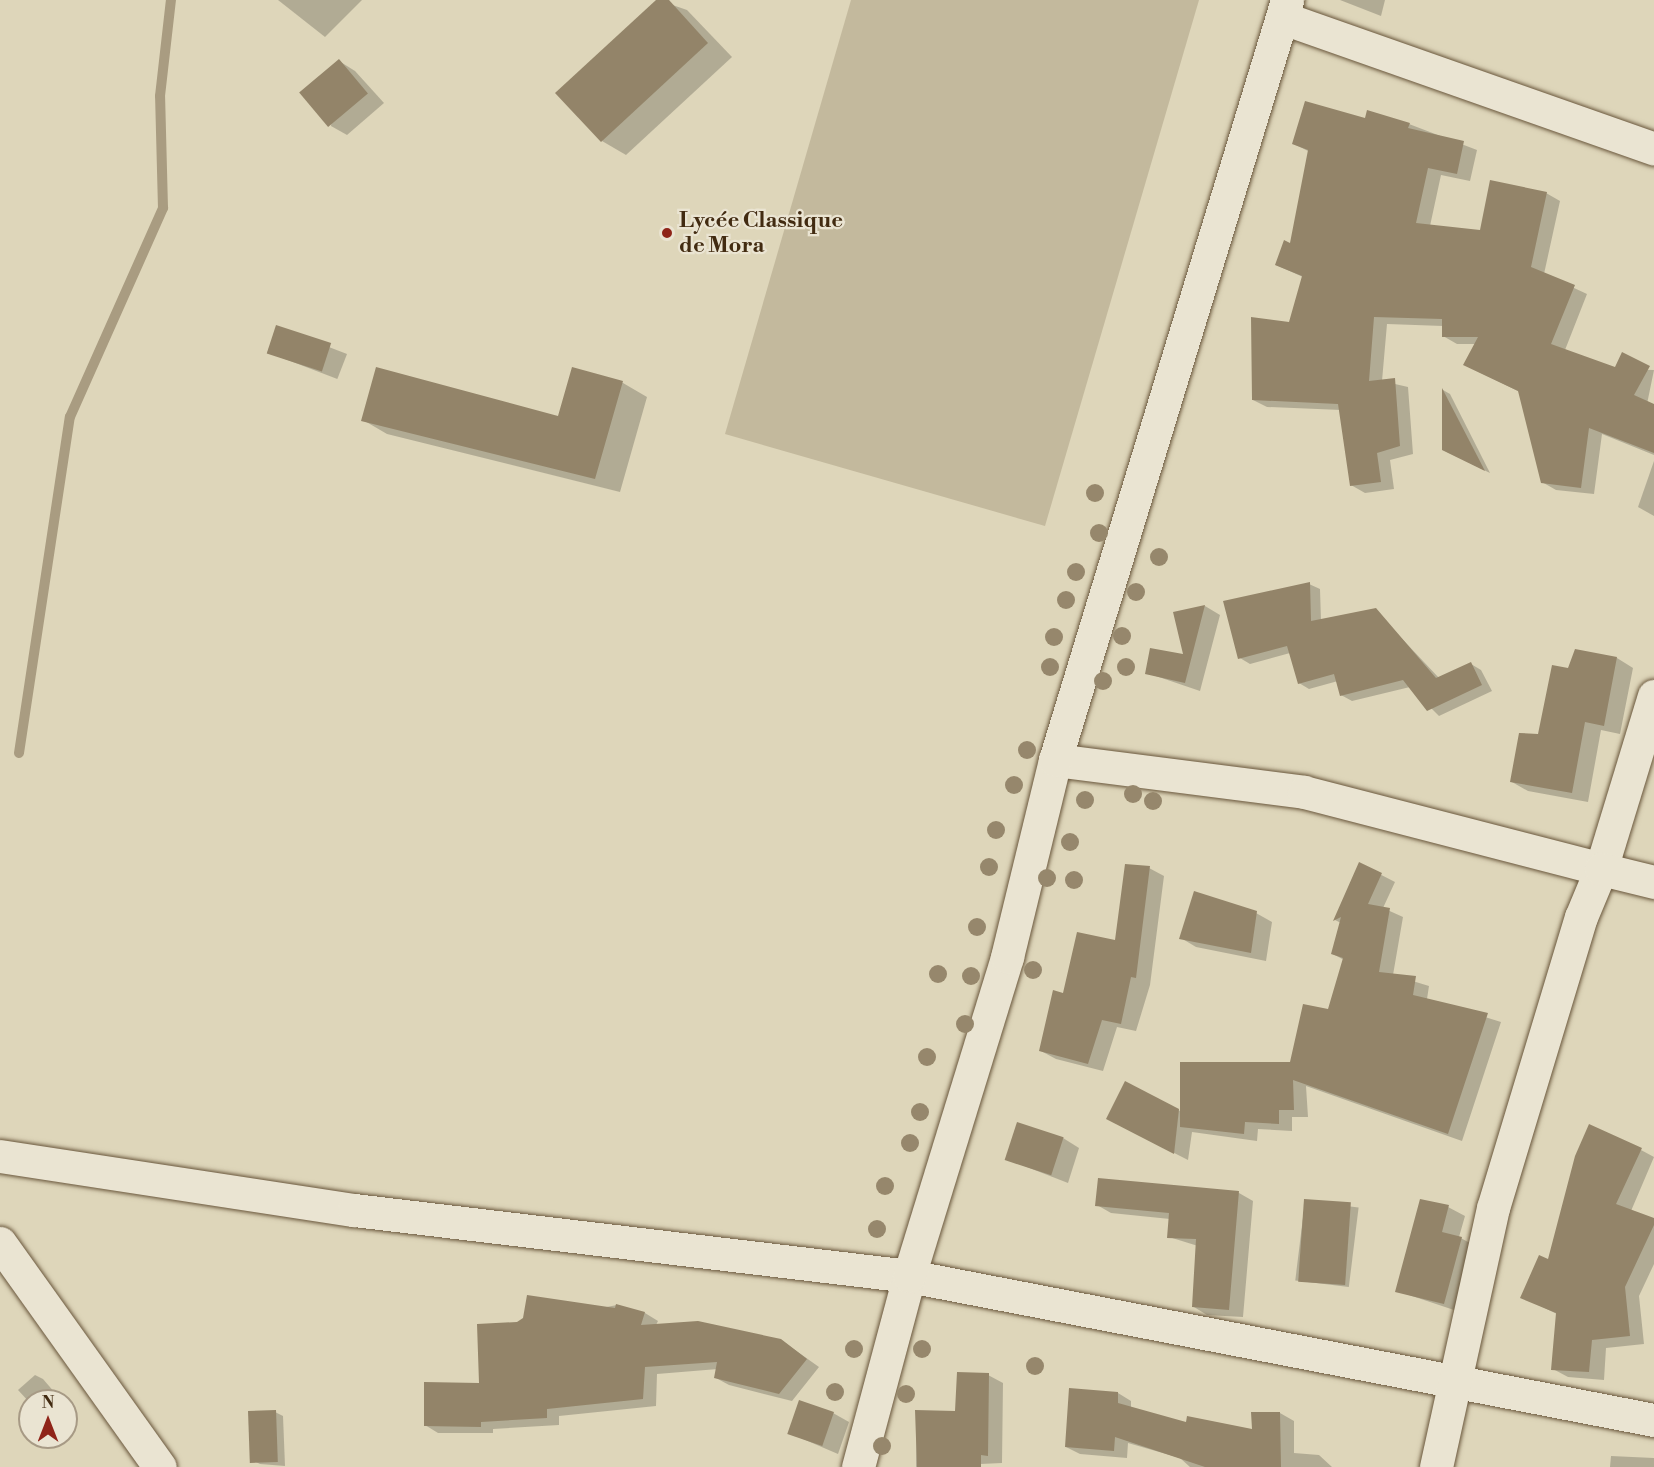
<!DOCTYPE html>
<html>
<head>
<meta charset="utf-8">
<style>
  body { margin:0 }
  #map { position:relative; width:1654px; height:1467px; overflow:hidden; background:#ded6ba; font-family:"Libre Bodoni",serif }
  div>[style] { position:absolute }
  [style*='--x'] { left:calc(var(--x)*1px); top:calc(var(--y)*1px); width:calc(var(--w)*1px); rotate:calc(var(--a)*1deg) }
  .green>* { inset:0; background:#c3b99d }
  .shadow>* { inset:0; background:#0003; transform-origin:0 0 }
  .stream>* { height:10px; margin:-5px; padding:0 5px; transform-origin:5px; border-radius:5px; background:#a99c81 }
  .building>* { inset:0; background:#938469; transform-origin:0 0 }
  .roads { filter:drop-shadow(0 0 2px #69563b) drop-shadow(0 0 2px #69563b) }
  .street>* { height:33px; margin:-16.5px; padding:0 16.5px; transform-origin:16.5px; border-radius:16.5px; background:#eae4d2 }
  .trees>* { width:18px; height:18px; margin:-9px; border-radius:50%; background:#96876c }
  .dots>* { width:16px; height:16px; translate:-50% -50%; box-sizing:border-box; border:3px solid #eae4d2; border-radius:50% }
  span { translate:-50% -50%; white-space:nowrap; text-align:center; line-height:1.15; -webkit-text-stroke:4.5px #eae4d2; paint-order:stroke }
  .poi-label { font-size:22px; color:#422b11; font-weight:700 }
  .left { translate:0 -50%; text-align:left }
  .north { position:absolute; left:18px; top:1389px; width:60px; height:60px; box-sizing:border-box; background:#eae4d2; border:2px solid #a79a85; border-radius:50%; rotate:0deg; font-size:16px; font-weight:700; line-height:24px; text-align:center; color:#422b11 }
  .north::after { content:''; display:block; margin:auto; width:21px; height:27px; background:#8f2418; clip-path:polygon(50% 0,100% 100%,50% 72%,0 100%) }
</style>
</head>
<body>
<div id="map">
  <div class="green">
    <div style="clip-path:polygon(851px 0,1199px 0,1045px 526px,725px 434px)"></div>
  </div>
  <div class="shadow">
    <div style="clip-path:polygon(278px 0,362px 0,325px 37px)"></div>
    <div style="clip-path:polygon(658px 0,687px 10px,732px 57px,626px 155px,602px 141px)"></div>
    <div style="clip-path:polygon(1340px 0,1385px 0,1381px 16px)"></div>
    <div style="clip-path:polygon(339px 61px,355px 71px,384px 103px,347px 135px,331px 126px)"></div>
    <div style="clip-path:polygon(1366px 120px,1409px 124px,1477px 150px,1470px 181px,1441px 175px,1430px 226px,1481px 231px,1546px 193px,1560px 201px,1544px 274px,1587px 294px,1565px 350px,1615px 369px,1654px 370px,1647px 404px,1654px 408px,1654px 455px,1602px 434px,1594px 494px,1556px 490px,1542px 482px,1520px 392px,1479px 372px,1476px 344px,1457px 344px,1443px 336px,1443px 326px,1387px 324px,1382px 381px,1408px 387px,1413px 454px,1390px 460px,1394px 489px,1365px 493px,1351px 485px,1341px 410px,1267px 407px,1253px 400px,1290px 323px,1303px 277px,1276px 265px,1292px 245px,1310px 152px,1294px 144px)"></div>
    <div style="left:277px;top:327px;width:75px;height:27px;rotate:21deg"></div>
    <div style="clip-path:polygon(573px 369px,623px 383px,647px 397px,620px 492px,387px 434px,363px 420px,559px 418px)"></div>
    <div style="clip-path:polygon(1443px 390px,1450px 394px,1490px 473px,1443px 450px)"></div>
    <div style="clip-path:polygon(1654px 461px,1654px 516px,1638px 507px)"></div>
    <div style="clip-path:polygon(1309px 584px,1320px 589px,1321px 621px,1375px 610px,1439px 678px,1471px 664px,1481px 670px,1492px 691px,1439px 716px,1410px 687px,1352px 701px,1341px 695px,1338px 681px,1309px 689px,1299px 683px,1290px 653px,1250px 664px,1240px 658px)"></div>
    <div style="clip-path:polygon(1205px 606px,1220px 615px,1200px 691px,1147px 673px,1185px 656px,1175px 613px)"></div>
    <div style="clip-path:polygon(1576px 650px,1617px 658px,1633px 668px,1620px 734px,1601px 730px,1588px 802px,1528px 791px,1512px 782px,1540px 736px)"></div>
    <div style="clip-path:polygon(1360px 864px,1395px 882px,1383px 908px,1403px 917px,1393px 975px,1429px 986px,1427px 999px,1501px 1022px,1462px 1141px,1306px 1086px,1308px 1117px,1292px 1117px,1292px 1131px,1258px 1129px,1257px 1141px,1192px 1132px,1188px 1160px,1121px 1126px,1126px 1083px,1182px 1112px,1291px 1063px,1329px 1011px,1344px 960px,1333px 954px,1341px 923px,1335px 920px)"></div>
    <div style="clip-path:polygon(1149px 868px,1164px 876px,1150px 985px,1136px 1031px,1117px 1027px,1103px 1071px,1056px 1059px,1041px 1051px,1065px 995px,1117px 941px)"></div>
    <div style="clip-path:polygon(1256px 913px,1272px 922px,1266px 961px,1196px 947px,1181px 938px)"></div>
    <div style="clip-path:polygon(1063px 1138px,1079px 1148px,1068px 1183px,1006px 1159px)"></div>
    <div style="clip-path:polygon(1641px 1150px,1654px 1157px,1631px 1211px,1654px 1220px,1654px 1264px,1639px 1296px,1644px 1344px,1606px 1348px,1604px 1380px,1568px 1377px,1553px 1369px,1557px 1314px,1522px 1297px)"></div>
    <div style="clip-path:polygon(1239px 1193px,1253px 1201px,1243px 1317px,1207px 1315px,1194px 1307px,1198px 1246px,1169px 1237px,1170px 1219px,1111px 1213px,1097px 1205px)"></div>
    <div style="left:1305px;top:1201px;width:54px;height:80px;rotate:7deg"></div>
    <div style="clip-path:polygon(1448px 1207px,1465px 1216px,1459px 1237px,1477px 1247px,1460px 1312px,1397px 1291px)"></div>
    <div style="clip-path:polygon(617px 1305px,645px 1313px,658px 1321px,656px 1325px,781px 1340px,819px 1367px,792px 1401px,729px 1385px,716px 1378px,718px 1369px,657px 1374px,656px 1406px,559px 1416px,559px 1425px,493px 1429px,493px 1433px,438px 1433px,425px 1425px,481px 1384px,518px 1324px)"></div>
    <div style="clip-path:polygon(35px 1375px,43px 1379px,62px 1401px,30px 1403px,18px 1390px)"></div>
    <div style="clip-path:polygon(988px 1375px,1003px 1383px,1002px 1463px,916px 1467px,917px 1411px,956px 1413px)"></div>
    <div style="clip-path:polygon(1070px 1390px,1118px 1393px,1131px 1401px,1131px 1408px,1187px 1424px,1253px 1431px,1253px 1414px,1280px 1413px,1294px 1421px,1294px 1453px,1319px 1455px,1332px 1467px,1190px 1467px,1180px 1458px,1128px 1443px,1127px 1458px,1080px 1454px,1066px 1447px)"></div>
    <div style="clip-path:polygon(275px 1412px,283px 1416px,285px 1466px,260px 1464px,252px 1460px)"></div>
    <div style="clip-path:polygon(833px 1413px,849px 1422px,838px 1454px,789px 1433px)"></div>
    <div style="clip-path:polygon(1611px 1456px,1654px 1458px,1654px 1467px,1610px 1467px)"></div>
  </div>
  <div class="stream">
    <div style="--x:19;--y:753;--w:340;--a:-81.4"></div>
    <div style="--x:70;--y:417;--w:229;--a:-66"></div>
    <div style="--x:163;--y:208;--w:112;--a:-91.5"></div>
    <div style="--x:160;--y:96;--w:97;--a:-83.5"></div>
  </div>
  <div class="building">
    <div style="clip-path:polygon(656px 0,669px 0,708px 43px,601px 142px,555px 93px)"></div>
    <div style="left:339px;top:59px;width:45px;height:52px;rotate:50deg"></div>
    <div style="clip-path:polygon(1305px 101px,1365px 118px,1367px 110px,1410px 123px,1408px 128px,1464px 141px,1457px 174px,1428px 168px,1416px 223px,1480px 230px,1490px 180px,1547px 192px,1531px 267px,1575px 285px,1551px 344px,1615px 367px,1622px 352px,1650px 366px,1634px 395px,1654px 404px,1654px 453px,1589px 428px,1581px 488px,1541px 483px,1518px 391px,1463px 365px,1478px 337px,1442px 337px,1442px 319px,1374px 317px,1369px 381px,1395px 378px,1400px 446px,1377px 453px,1381px 482px,1350px 486px,1338px 404px,1252px 400px,1251px 317px,1289px 322px,1302px 276px,1275px 265px,1284px 240px,1290px 243px,1308px 150px,1292px 144px)"></div>
    <div style="left:276px;top:325px;width:58px;height:30px;rotate:18deg"></div>
    <div style="clip-path:polygon(376px 367px,558px 416px,572px 367px,623px 381px,595px 479px,361px 421px)"></div>
    <div style="clip-path:polygon(1442px 388px,1485px 471px,1442px 450px)"></div>
    <div style="clip-path:polygon(1310px 582px,1311px 621px,1376px 608px,1436px 678px,1471px 662px,1482px 685px,1427px 711px,1403px 680px,1340px 696px,1334px 674px,1298px 684px,1287px 646px,1238px 659px,1223px 601px)"></div>
    <div style="clip-path:polygon(1205px 605px,1185px 683px,1145px 674px,1150px 648px,1183px 654px,1173px 612px)"></div>
    <div style="clip-path:polygon(1575px 649px,1617px 657px,1604px 726px,1585px 722px,1572px 793px,1510px 782px,1519px 733px,1538px 734px,1552px 665px,1568px 668px)"></div>
    <div style="clip-path:polygon(1359px 862px,1382px 873px,1368px 904px,1390px 908px,1379px 972px,1416px 976px,1413px 995px,1488px 1013px,1448px 1134px,1293px 1080px,1294px 1110px,1279px 1110px,1279px 1124px,1245px 1122px,1244px 1134px,1180px 1127px,1180px 1062px,1290px 1062px,1303px 1004px,1328px 1009px,1343px 958px,1331px 954px,1341px 917px,1333px 921px)"></div>
    <div style="clip-path:polygon(1125px 864px,1150px 866px,1136px 978px,1131px 977px,1121px 1024px,1102px 1020px,1088px 1064px,1039px 1051px,1053px 990px,1063px 993px,1077px 932px,1115px 940px)"></div>
    <div style="clip-path:polygon(1194px 891px,1257px 911px,1251px 953px,1179px 939px)"></div>
    <div style="clip-path:polygon(1125px 1081px,1179px 1109px,1174px 1154px,1106px 1119px)"></div>
    <div style="left:1017px;top:1122px;width:49px;height:40px;rotate:18deg"></div>
    <div style="clip-path:polygon(1589px 1124px,1642px 1148px,1616px 1204px,1654px 1218px,1654px 1225px,1625px 1287px,1630px 1336px,1592px 1340px,1589px 1372px,1551px 1370px,1556px 1313px,1520px 1298px,1539px 1255px,1548px 1259px,1575px 1156px)"></div>
    <div style="clip-path:polygon(1098px 1178px,1239px 1191px,1229px 1310px,1192px 1307px,1196px 1239px,1167px 1238px,1169px 1213px,1095px 1206px)"></div>
    <div style="left:1304px;top:1199px;width:47px;height:83px;rotate:4deg"></div>
    <div style="clip-path:polygon(1420px 1199px,1449px 1205px,1442px 1232px,1462px 1237px,1444px 1304px,1395px 1292px)"></div>
    <div style="clip-path:polygon(527px 1295px,615px 1308px,616px 1304px,645px 1312px,641px 1325px,698px 1321px,781px 1339px,807px 1359px,779px 1394px,714px 1378px,717px 1362px,645px 1367px,643px 1399px,547px 1409px,547px 1418px,481px 1422px,481px 1427px,424px 1426px,424px 1382px,479px 1383px,477px 1324px,517px 1322px,523px 1318px)"></div>
    <div style="clip-path:polygon(957px 1372px,989px 1373px,988px 1456px,981px 1455px,981px 1467px,917px 1467px,915px 1410px,955px 1411px)"></div>
    <div style="clip-path:polygon(1069px 1388px,1118px 1392px,1118px 1403px,1186px 1422px,1187px 1416px,1252px 1429px,1251px 1412px,1280px 1412px,1281px 1467px,1205px 1467px,1115px 1437px,1114px 1451px,1065px 1447px)"></div>
    <div style="left:799px;top:1400px;width:37px;height:36px;rotate:19deg"></div>
    <div style="left:276px;top:1410px;width:52px;height:28px;rotate:88deg"></div>
  </div>
  <div class="roads">
    <div class="street">
      <div style="--x:1283;--y:18;--w:393;--a:19.4"></div>
      <div style="--x:1055;--y:760;--w:251;--a:7.3"></div>
      <div style="--x:1304;--y:792;--w:307;--a:14.5"></div>
      <div style="--x:1601;--y:869;--w:181;--a:-73"></div>
      <div style="--x:0;--y:1156;--w:358;--a:8.7"></div>
      <div style="--x:354;--y:1210;--w:559;--a:6.78"></div>
      <div style="--x:909;--y:1276;--w:759;--a:10.94"></div>
      <div style="--x:0;--y:1243;--w:275;--a:54.5"></div>
      <div style="--x:858;--y:1467;--w:198;--a:-75"></div>
      <div style="--x:909;--y:1276;--w:334;--a:-72.9"></div>
      <div style="--x:1007;--y:957;--w:203;--a:-76.3"></div>
      <div style="--x:1055;--y:760;--w:795;--a:-73.02"></div>
      <div style="--x:1436;--y:1467;--w:265;--a:-77.6"></div>
      <div style="--x:1493;--y:1208;--w:304;--a:-73.2"></div>
      <div style="--x:1581;--y:917;--w:52;--a:-67.4"></div>
      <div style="--x:1601;--y:869;--w:55;--a:13.8"></div>
    </div>
  </div>
  <div class="trees">
    <div style="left:1095px;top:493px"></div>
    <div style="left:1099px;top:533px"></div>
    <div style="left:1159px;top:557px"></div>
    <div style="left:1076px;top:572px"></div>
    <div style="left:1136px;top:592px"></div>
    <div style="left:1066px;top:600px"></div>
    <div style="left:1122px;top:636px"></div>
    <div style="left:1054px;top:637px"></div>
    <div style="left:1050px;top:667px"></div>
    <div style="left:1126px;top:667px"></div>
    <div style="left:1103px;top:681px"></div>
    <div style="left:1027px;top:750px"></div>
    <div style="left:1014px;top:785px"></div>
    <div style="left:1133px;top:794px"></div>
    <div style="left:1085px;top:800px"></div>
    <div style="left:1153px;top:801px"></div>
    <div style="left:996px;top:830px"></div>
    <div style="left:1070px;top:842px"></div>
    <div style="left:989px;top:867px"></div>
    <div style="left:1047px;top:878px"></div>
    <div style="left:1074px;top:880px"></div>
    <div style="left:977px;top:927px"></div>
    <div style="left:1033px;top:970px"></div>
    <div style="left:938px;top:974px"></div>
    <div style="left:971px;top:976px"></div>
    <div style="left:965px;top:1024px"></div>
    <div style="left:927px;top:1057px"></div>
    <div style="left:920px;top:1112px"></div>
    <div style="left:910px;top:1143px"></div>
    <div style="left:885px;top:1186px"></div>
    <div style="left:877px;top:1229px"></div>
    <div style="left:854px;top:1349px"></div>
    <div style="left:922px;top:1349px"></div>
    <div style="left:1035px;top:1366px"></div>
    <div style="left:835px;top:1392px"></div>
    <div style="left:906px;top:1394px"></div>
    <div style="left:882px;top:1446px"></div>
  </div>
  <div class="dots">
    <div style="left:667px;top:233px;background:#8f2418"></div>
  </div>
  <div class="poi-label">
    <span class="left" style="left:679px;top:233px">Lycée Classique<br>de Mora</span>
  </div>
  <div class="north">N</div>
</div>
</body>
</html>
